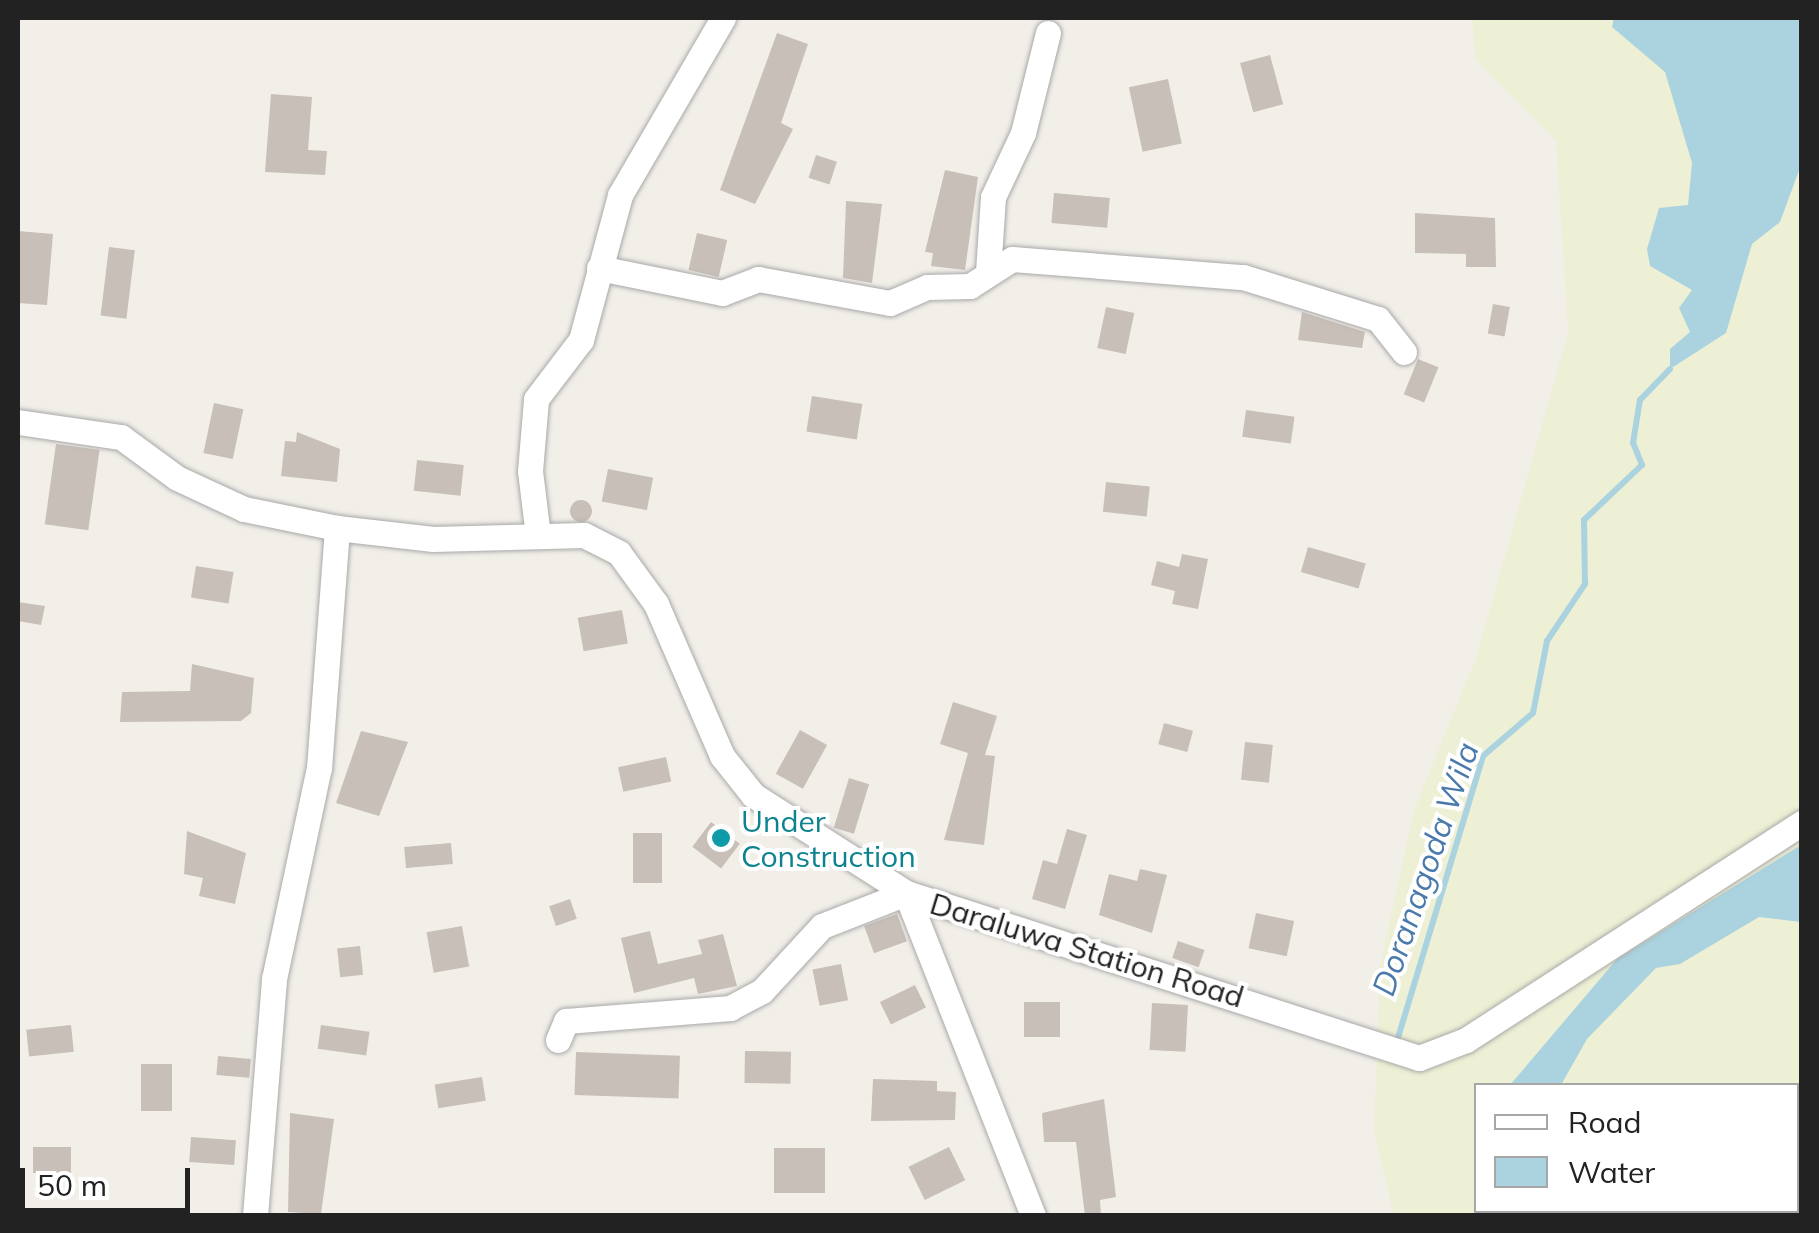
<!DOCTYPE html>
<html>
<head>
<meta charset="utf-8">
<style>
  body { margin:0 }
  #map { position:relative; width:1819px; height:1233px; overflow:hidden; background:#f2efe9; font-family:Mulish,sans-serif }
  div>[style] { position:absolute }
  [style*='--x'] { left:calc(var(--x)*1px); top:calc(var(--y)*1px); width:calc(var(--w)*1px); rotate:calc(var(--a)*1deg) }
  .farmland>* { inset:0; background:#eef0d5 }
  .water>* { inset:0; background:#aad3df }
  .stream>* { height:6px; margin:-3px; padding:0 3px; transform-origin:3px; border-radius:3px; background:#aad3df }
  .building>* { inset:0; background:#c7bfb8; transform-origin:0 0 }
  .round { border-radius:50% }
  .roads { filter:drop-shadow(0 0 2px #a9a9a9) drop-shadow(0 0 2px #a9a9a9) }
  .street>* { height:25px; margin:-12.5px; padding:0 12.5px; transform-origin:12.5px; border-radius:12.5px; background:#fff }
  .dots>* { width:28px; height:28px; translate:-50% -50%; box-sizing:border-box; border:5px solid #fff; border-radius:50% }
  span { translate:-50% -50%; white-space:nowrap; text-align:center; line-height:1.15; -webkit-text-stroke:8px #fff; paint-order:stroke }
  .culture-label { font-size:30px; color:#0d838f }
  .left { translate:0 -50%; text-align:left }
  .street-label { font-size:30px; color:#222 }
  .water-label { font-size:32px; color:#4a7aab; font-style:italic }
  .frame { position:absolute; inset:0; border:20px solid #222; pointer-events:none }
  .legend { position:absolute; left:1474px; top:1083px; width:325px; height:130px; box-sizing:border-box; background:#fff; border:2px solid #a7a7a7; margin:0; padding:12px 18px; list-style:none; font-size:30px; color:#222 }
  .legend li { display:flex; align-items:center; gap:20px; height:50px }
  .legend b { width:50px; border:2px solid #a7a7a7 }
  .scale { position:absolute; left:20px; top:1168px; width:170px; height:45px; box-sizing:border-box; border:5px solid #222; border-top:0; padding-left:12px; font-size:30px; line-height:35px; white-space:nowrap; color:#222; -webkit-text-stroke:8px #fff; paint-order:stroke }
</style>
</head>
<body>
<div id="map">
  <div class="farmland">
    <div style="clip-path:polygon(evenodd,1472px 18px,1801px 18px,1801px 1215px,1394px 1216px,1374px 1131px,1380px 966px,1414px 810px,1477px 655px,1568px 332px,1556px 141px,1475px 59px,1472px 18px,1476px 1086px,1796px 1086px,1796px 1210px,1476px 1210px,1476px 1086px)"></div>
  </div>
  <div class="water">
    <div style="clip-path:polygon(1614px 18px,1801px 18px,1801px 165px,1780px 222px,1752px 244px,1726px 333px,1670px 369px,1670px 349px,1690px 332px,1679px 308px,1692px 290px,1650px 266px,1647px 249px,1659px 208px,1688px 205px,1692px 163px,1665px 72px,1612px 27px)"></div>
    <div style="clip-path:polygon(1801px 845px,1801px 922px,1759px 917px,1680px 964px,1656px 968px,1587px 1039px,1561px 1085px,1510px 1085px,1617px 959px)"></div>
  </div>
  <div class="stream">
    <div style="--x:1397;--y:1041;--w:298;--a:-73.2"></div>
    <div style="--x:1483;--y:756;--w:66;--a:-40.7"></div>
    <div style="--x:1533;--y:713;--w:73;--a:-79"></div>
    <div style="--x:1547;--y:641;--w:69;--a:-56.3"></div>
    <div style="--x:1585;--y:584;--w:64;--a:-90.9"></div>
    <div style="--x:1584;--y:520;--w:80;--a:-43.5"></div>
    <div style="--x:1642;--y:465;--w:24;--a:-112"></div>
    <div style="--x:1633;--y:443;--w:44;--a:-80.8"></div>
    <div style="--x:1640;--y:400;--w:43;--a:-45.9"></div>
  </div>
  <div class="building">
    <div style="clip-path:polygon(777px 33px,808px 44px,781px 123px,793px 129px,755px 204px,720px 190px)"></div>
    <div style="left:1270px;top:55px;width:51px;height:31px;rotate:75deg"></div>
    <div style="left:1168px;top:79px;width:66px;height:40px;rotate:78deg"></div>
    <div style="clip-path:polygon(271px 94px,312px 97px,308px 150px,327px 151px,325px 175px,265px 172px)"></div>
    <div style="left:816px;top:155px;width:22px;height:24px;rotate:18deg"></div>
    <div style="clip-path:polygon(945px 170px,978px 177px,965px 270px,931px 266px,933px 253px,925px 252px)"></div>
    <div style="left:1054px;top:193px;width:56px;height:30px;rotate:5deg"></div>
    <div style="clip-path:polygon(846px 201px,882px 204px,872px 283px,843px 278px)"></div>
    <div style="clip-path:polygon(1415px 213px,1495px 218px,1496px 267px,1466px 267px,1466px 254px,1415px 253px)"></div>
    <div style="clip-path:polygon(18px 231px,53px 234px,47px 305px,18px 303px)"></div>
    <div style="left:697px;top:233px;width:31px;height:38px;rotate:13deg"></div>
    <div style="left:109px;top:247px;width:26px;height:69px;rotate:7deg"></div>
    <div style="left:1493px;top:304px;width:17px;height:30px;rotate:10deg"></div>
    <div style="left:1106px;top:307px;width:29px;height:42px;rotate:12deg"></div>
    <div style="clip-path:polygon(1302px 312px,1365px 332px,1362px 348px,1298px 340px)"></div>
    <div style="left:1418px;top:359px;width:22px;height:38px;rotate:22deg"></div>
    <div style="left:812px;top:396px;width:51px;height:36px;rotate:9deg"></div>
    <div style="left:214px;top:403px;width:30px;height:51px;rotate:12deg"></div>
    <div style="left:1246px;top:410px;width:49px;height:27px;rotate:8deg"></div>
    <div style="clip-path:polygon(297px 432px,340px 449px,337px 482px,281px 476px,285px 441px,296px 442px)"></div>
    <div style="left:56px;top:444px;width:44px;height:81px;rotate:8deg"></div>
    <div style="left:417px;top:460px;width:47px;height:31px;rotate:6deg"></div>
    <div style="left:608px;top:469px;width:46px;height:33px;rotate:11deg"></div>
    <div style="left:1106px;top:482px;width:44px;height:30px;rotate:6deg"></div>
    <div class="round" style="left:570px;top:500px;width:22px;height:22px"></div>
    <div style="left:1308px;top:547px;width:60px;height:26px;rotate:16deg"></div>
    <div style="clip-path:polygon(1182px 554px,1208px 559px,1198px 609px,1172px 604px,1175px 591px,1151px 585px,1157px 561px,1179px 567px)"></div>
    <div style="left:196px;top:566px;width:38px;height:32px;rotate:9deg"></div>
    <div style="clip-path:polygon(18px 602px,45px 606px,41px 625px,18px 621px)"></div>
    <div style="left:622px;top:610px;width:34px;height:45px;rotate:80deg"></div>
    <div style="clip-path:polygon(192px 664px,254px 678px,251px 713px,241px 721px,120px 722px,122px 692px,190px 691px)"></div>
    <div style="clip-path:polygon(953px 702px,997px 716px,985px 755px,995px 756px,984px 845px,944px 840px,968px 753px,940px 744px)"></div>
    <div style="left:1164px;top:723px;width:30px;height:22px;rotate:15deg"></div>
    <div style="left:800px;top:730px;width:31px;height:50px;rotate:29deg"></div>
    <div style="clip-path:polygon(361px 731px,408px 742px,379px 816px,336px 803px)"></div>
    <div style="left:1245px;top:742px;width:28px;height:38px;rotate:6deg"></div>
    <div style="left:666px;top:757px;width:25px;height:49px;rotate:78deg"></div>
    <div style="left:849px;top:778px;width:21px;height:52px;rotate:17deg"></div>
    <div style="left:711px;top:822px;width:36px;height:31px;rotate:37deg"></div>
    <div style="clip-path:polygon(1067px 829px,1087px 835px,1065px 909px,1032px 899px,1043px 860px,1057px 864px)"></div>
    <div style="clip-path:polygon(187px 831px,246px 853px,235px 904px,199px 896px,203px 878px,184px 874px)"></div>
    <div style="left:633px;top:833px;width:29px;height:50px"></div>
    <div style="left:451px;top:843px;width:21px;height:47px;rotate:85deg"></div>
    <div style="clip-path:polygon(1140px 869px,1167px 875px,1152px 933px,1099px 915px,1109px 874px,1137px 881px)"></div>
    <div style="left:570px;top:899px;width:21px;height:22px;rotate:71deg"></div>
    <div style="left:1256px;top:913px;width:39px;height:36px;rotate:12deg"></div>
    <div style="left:897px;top:914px;width:29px;height:35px;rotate:70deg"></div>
    <div style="left:462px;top:926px;width:41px;height:36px;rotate:80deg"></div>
    <div style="clip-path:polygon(650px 931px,658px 964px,702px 954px,698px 940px,723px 934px,737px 986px,698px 994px,694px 978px,634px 993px,621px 938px)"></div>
    <div style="left:1178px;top:941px;width:28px;height:18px;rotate:19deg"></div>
    <div style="left:360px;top:946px;width:29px;height:23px;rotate:84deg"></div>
    <div style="left:841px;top:964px;width:37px;height:29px;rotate:79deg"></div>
    <div style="left:915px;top:985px;width:25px;height:39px;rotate:64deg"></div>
    <div style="left:1024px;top:1002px;width:36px;height:35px"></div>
    <div style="left:1152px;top:1003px;width:36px;height:47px;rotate:3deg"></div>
    <div style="left:71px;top:1025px;width:27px;height:45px;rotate:84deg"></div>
    <div style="left:321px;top:1025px;width:49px;height:24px;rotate:8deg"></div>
    <div style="left:745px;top:1051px;width:46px;height:32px;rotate:1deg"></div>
    <div style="left:576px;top:1052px;width:104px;height:43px;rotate:2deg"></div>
    <div style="left:218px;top:1056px;width:33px;height:19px;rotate:5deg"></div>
    <div style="left:141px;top:1064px;width:31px;height:47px"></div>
    <div style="left:482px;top:1077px;width:24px;height:48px;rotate:81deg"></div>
    <div style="clip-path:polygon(873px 1079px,937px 1081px,937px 1091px,956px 1092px,955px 1120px,871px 1121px)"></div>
    <div style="clip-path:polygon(1104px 1099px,1116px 1197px,1100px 1200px,1101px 1216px,1085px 1216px,1076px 1142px,1044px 1142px,1042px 1113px)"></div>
    <div style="clip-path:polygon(290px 1113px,334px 1119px,321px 1214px,288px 1212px)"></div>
    <div style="left:191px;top:1137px;width:45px;height:25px;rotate:4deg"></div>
    <div style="left:33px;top:1147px;width:38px;height:26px"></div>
    <div style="left:949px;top:1147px;width:37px;height:45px;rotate:64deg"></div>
    <div style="left:774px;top:1148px;width:51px;height:45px"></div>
  </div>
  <div class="roads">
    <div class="street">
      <div style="--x:599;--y:268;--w:126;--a:11.5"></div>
      <div style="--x:722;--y:293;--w:39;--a:-21"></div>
      <div style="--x:758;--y:279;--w:134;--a:10.3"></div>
      <div style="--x:890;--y:303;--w:40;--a:-23.4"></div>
      <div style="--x:927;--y:287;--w:43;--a:-1.3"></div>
      <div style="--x:970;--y:286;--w:50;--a:-32.7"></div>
      <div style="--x:1012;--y:259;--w:232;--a:4.5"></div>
      <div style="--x:1243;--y:277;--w:141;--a:17.3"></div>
      <div style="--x:1378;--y:319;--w:42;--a:51.8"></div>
      <div style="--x:988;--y:272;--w:75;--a:-86.2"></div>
      <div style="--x:993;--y:197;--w:71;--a:-64.9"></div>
      <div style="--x:1023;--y:133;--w:103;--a:-76"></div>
      <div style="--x:18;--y:422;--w:104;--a:8.3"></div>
      <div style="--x:121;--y:437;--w:69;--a:36.2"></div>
      <div style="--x:177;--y:478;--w:74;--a:24.8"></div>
      <div style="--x:244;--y:509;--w:95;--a:11.5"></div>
      <div style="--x:337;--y:528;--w:97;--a:6.5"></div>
      <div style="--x:433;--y:539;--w:151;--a:-1.5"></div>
      <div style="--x:584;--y:535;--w:39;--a:27"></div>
      <div style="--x:619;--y:553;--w:63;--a:54"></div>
      <div style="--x:656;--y:604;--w:166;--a:66.5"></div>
      <div style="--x:722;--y:756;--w:50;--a:51.5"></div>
      <div style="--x:753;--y:795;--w:182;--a:32.6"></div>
      <div style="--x:906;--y:893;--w:539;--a:17.83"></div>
      <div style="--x:1419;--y:1058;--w:50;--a:-21"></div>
      <div style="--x:1466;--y:1040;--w:400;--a:-32.9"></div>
      <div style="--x:538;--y:536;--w:65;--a:-97"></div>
      <div style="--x:530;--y:471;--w:72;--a:-85.2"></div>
      <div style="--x:536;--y:399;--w:74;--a:-52.7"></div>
      <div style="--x:581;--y:340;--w:150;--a:-74.9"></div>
      <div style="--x:620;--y:195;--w:205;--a:-59.8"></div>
      <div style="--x:558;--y:1040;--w:21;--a:-67"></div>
      <div style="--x:566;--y:1021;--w:165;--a:-4.5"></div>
      <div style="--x:730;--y:1008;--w:36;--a:-28"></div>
      <div style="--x:762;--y:991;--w:88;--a:-47.3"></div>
      <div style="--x:822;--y:926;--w:90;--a:-21.4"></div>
      <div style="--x:906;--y:893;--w:347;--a:68.5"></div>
      <div style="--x:255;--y:1216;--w:238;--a:-85.4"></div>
      <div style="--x:274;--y:979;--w:216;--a:-78"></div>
      <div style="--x:319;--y:768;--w:241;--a:-85.7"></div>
    </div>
  </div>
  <div class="dots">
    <div style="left:721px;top:838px;background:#0f9aa8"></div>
  </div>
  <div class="culture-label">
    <span class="left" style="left:741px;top:838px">Under<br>Construction</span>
  </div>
  <div class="street-label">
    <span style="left:1087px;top:950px;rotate:17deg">Daraluwa Station Road</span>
  </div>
  <div class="water-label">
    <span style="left:1425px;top:869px;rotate:-71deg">Doranagoda Wila</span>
  </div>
  <div class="frame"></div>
  <ul class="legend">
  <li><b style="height:12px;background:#fff"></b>Road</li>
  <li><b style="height:28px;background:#aad3df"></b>Water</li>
  </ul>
  <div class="scale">50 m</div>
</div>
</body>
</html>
